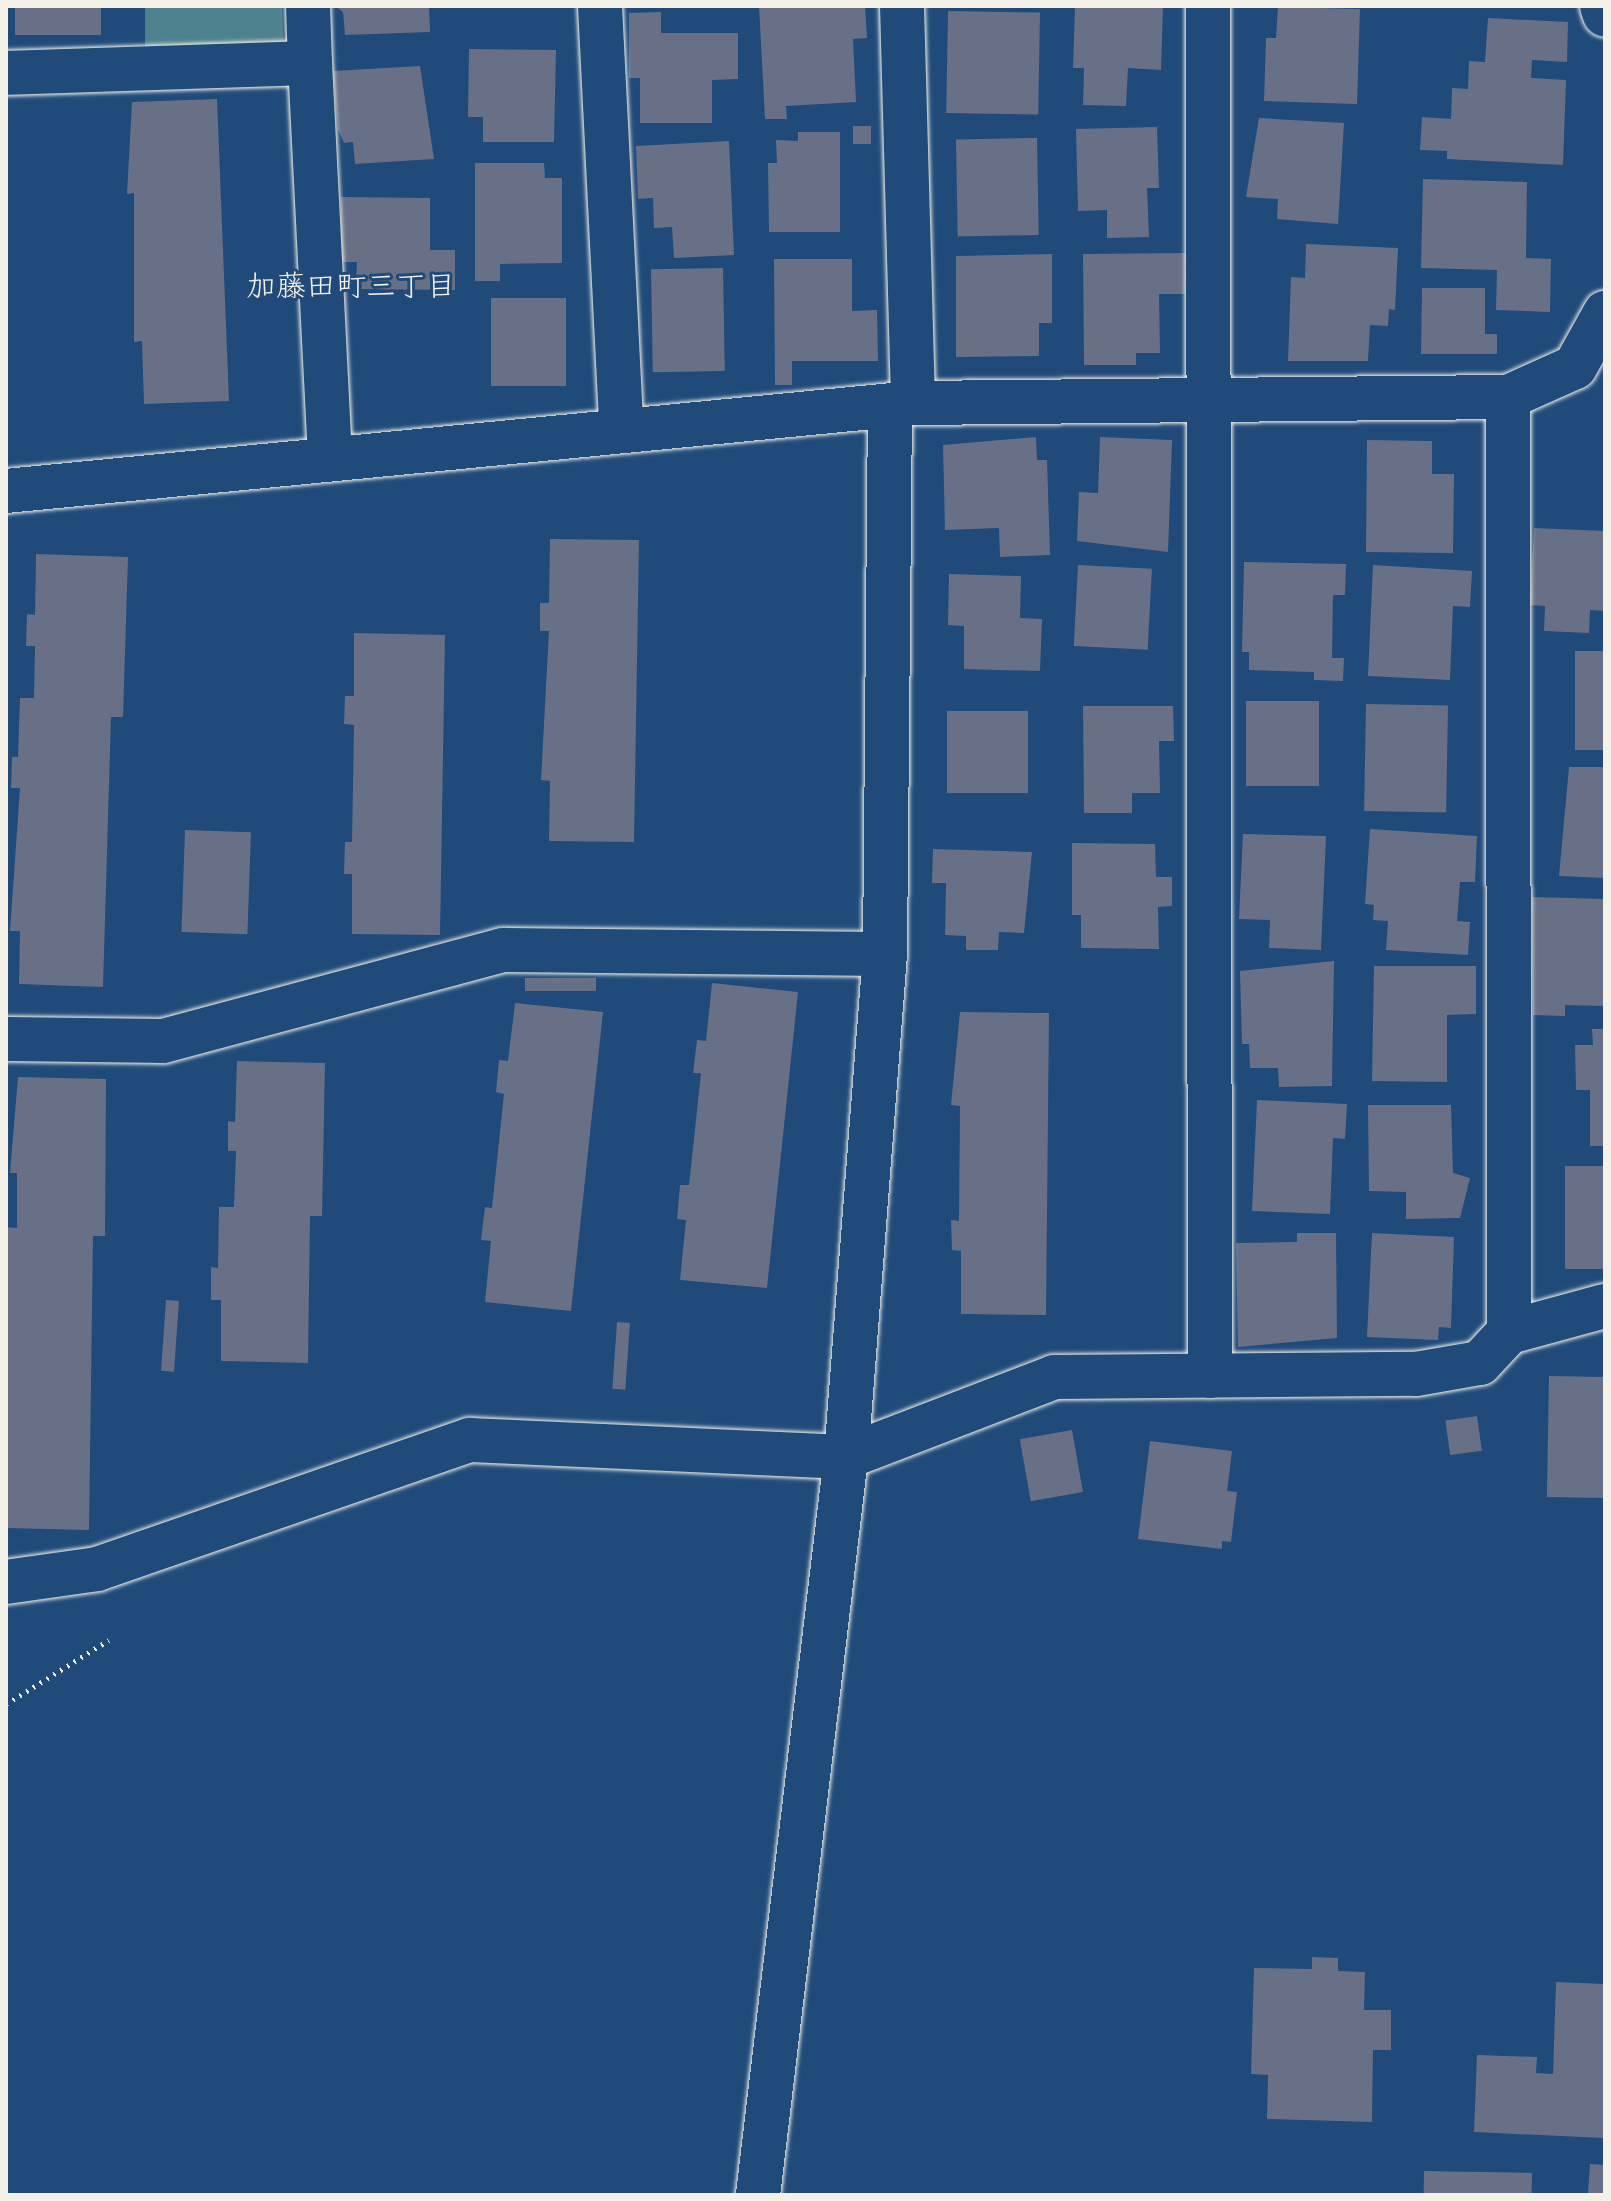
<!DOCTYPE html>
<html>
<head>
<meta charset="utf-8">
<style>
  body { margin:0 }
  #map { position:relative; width:1611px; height:2201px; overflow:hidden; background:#1f4a7a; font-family:Dekko,"Klee One",sans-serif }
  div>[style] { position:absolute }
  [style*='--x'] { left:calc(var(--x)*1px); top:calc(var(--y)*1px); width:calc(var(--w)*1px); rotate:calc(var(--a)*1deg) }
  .green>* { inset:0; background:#4e818e }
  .building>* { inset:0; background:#677087; transform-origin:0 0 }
  .path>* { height:5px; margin-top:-2.5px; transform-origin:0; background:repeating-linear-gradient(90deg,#f4f1e8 0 2px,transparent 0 8px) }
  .roads { filter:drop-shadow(0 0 2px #f4f1e8) drop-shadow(0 0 2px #f4f1e8) }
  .street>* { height:44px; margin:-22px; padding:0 22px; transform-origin:22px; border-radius:22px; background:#1f4a7a }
  .secondary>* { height:44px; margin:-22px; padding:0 22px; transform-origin:22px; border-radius:22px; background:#1f4a7a }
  span { translate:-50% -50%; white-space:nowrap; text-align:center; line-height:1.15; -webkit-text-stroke:6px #1f4a7a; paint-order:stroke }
  .neighbourhood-label { font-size:30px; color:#f4f1e8 }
  .frame { position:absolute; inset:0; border:8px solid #f4f1e8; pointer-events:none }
</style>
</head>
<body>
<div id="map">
  <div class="green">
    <div style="clip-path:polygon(145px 6px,282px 6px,283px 43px,145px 54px)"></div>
  </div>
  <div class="building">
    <div style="left:15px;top:6px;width:86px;height:29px"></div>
    <div style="clip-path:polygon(335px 6px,429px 6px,430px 32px,345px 35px,343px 12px)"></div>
    <div style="clip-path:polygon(759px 6px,865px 6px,867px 38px,853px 39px,856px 102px,786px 106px,787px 119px,765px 119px)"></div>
    <div style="clip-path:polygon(1075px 6px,1163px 6px,1161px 70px,1128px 68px,1126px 106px,1083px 105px,1084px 68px,1073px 68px)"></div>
    <div style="clip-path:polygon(1278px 7px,1360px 9px,1357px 104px,1264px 101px,1266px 38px,1276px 38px)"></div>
    <div style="left:948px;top:11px;width:92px;height:102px;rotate:1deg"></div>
    <div style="clip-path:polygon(661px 12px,661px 33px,738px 33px,738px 79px,712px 80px,712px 123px,640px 123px,640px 78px,629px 78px,629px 13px)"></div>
    <div style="clip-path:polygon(1488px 18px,1568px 22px,1567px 62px,1532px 60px,1531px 78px,1566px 80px,1563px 165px,1447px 159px,1447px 151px,1420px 150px,1422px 117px,1451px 119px,1452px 88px,1468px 89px,1469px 61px,1485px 62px)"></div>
    <div style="clip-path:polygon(469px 49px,556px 50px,554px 142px,483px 142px,483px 117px,468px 117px)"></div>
    <div style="clip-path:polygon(420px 66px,434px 159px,355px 164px,353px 142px,344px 143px,338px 129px,333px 71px)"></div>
    <div style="clip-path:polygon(217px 99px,229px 401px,144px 404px,142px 341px,134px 342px,134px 193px,127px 194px,132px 102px)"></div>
    <div style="clip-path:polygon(1259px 118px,1344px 123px,1338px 224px,1277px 219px,1278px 199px,1246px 197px)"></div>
    <div style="left:853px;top:126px;width:18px;height:18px"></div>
    <div style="clip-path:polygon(1157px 127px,1159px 188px,1147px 188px,1149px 237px,1107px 238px,1107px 210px,1078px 211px,1076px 129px)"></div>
    <div style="clip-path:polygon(798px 132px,840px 132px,840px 232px,769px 232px,768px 163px,777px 163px,776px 140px,798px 141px)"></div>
    <div style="left:1037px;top:138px;width:97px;height:81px;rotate:89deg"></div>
    <div style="clip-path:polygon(729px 141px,734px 255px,674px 258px,672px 227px,654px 228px,653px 198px,638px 199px,636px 146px)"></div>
    <div style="clip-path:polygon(475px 163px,544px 163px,545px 178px,562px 178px,562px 263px,500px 264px,500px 281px,475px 281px)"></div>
    <div style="clip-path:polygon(1423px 179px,1527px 182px,1526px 258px,1551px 259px,1550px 312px,1496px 310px,1497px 270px,1421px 268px)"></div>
    <div style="clip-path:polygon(341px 197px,430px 198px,430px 250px,455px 250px,455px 290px,356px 289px,357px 262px,341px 262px)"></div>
    <div style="clip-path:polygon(1306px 244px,1398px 248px,1395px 310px,1389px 309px,1388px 326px,1370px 325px,1368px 361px,1288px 361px,1291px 277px,1305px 278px)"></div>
    <div style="clip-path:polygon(1186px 253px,1185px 294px,1159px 294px,1160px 353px,1136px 353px,1136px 365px,1084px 365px,1083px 254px)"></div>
    <div style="clip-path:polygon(1052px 254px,1052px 323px,1039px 323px,1039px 356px,956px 357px,956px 256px)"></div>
    <div style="clip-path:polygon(774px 259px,852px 259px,852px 311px,877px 310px,878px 361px,792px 361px,792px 385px,775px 385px)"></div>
    <div style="left:723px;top:268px;width:103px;height:72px;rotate:89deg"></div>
    <div style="clip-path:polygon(1422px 288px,1485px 288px,1485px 334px,1497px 334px,1497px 354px,1421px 354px)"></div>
    <div style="left:491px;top:298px;width:75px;height:88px"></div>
    <div style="clip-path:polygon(1036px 437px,1037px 460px,1047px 460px,1050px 555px,1000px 557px,999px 528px,945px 530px,943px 445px)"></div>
    <div style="clip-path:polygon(1100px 437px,1172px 440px,1168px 552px,1077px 541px,1079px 492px,1098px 493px)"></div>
    <div style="clip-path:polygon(1367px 440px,1432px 441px,1432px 474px,1454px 474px,1453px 553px,1366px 552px)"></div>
    <div style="clip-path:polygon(1534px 528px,1605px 531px,1605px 611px,1590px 610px,1589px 633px,1544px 631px,1545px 606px,1530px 605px)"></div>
    <div style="clip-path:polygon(550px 539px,639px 540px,634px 842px,549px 841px,550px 781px,541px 780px,549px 631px,540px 631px,540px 603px,549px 603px)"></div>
    <div style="clip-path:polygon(36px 554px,128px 557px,123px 717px,111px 717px,103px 987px,19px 984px,20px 931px,10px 931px,20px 788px,11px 788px,12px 757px,18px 757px,20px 698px,34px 698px,35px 646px,26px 646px,27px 614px,35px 615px)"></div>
    <div style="clip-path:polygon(1244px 562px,1346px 564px,1345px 595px,1333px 595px,1332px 658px,1344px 658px,1343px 681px,1314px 680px,1314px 672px,1249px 670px,1249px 652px,1242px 652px)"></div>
    <div style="left:1078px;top:565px;width:74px;height:81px;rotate:3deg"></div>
    <div style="clip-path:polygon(1373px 565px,1472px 571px,1470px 607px,1453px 606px,1450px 680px,1368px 676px)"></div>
    <div style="clip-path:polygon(949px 574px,1021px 576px,1020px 618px,1042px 619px,1040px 671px,964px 669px,964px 626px,948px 625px)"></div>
    <div style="clip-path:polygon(354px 633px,445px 635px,440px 935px,352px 934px,352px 874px,344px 874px,345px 842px,352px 842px,354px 725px,344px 724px,345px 696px,354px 696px)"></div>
    <div style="left:1575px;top:651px;width:30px;height:99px"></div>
    <div style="left:1246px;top:701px;width:73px;height:85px"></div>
    <div style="left:1366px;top:704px;width:82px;height:107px;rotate:1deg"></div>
    <div style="clip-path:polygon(1083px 706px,1173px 706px,1174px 741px,1159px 741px,1160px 793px,1132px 793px,1132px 813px,1084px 813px)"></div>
    <div style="left:947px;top:711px;width:81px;height:82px"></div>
    <div style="clip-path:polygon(1569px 767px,1605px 767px,1605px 878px,1559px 876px)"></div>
    <div style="clip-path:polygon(1370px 829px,1477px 836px,1475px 882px,1460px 882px,1457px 921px,1470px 922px,1468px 955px,1386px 950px,1388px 921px,1373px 920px,1374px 905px,1365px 904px)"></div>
    <div style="left:185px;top:830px;width:66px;height:102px;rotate:2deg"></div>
    <div style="clip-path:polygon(1243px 834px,1326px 836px,1321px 950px,1269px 948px,1270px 920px,1239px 919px)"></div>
    <div style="clip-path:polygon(1072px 843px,1155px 844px,1156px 877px,1172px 877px,1172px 906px,1158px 907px,1159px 949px,1081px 948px,1081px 915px,1072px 915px)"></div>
    <div style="clip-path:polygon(933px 849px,1032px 852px,1024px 933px,999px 932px,998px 950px,966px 950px,966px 936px,945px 935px,946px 883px,932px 883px)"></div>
    <div style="clip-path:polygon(1532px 897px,1605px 899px,1605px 1006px,1565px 1005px,1565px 1016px,1533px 1015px)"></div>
    <div style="clip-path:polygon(1334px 961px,1332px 1086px,1279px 1087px,1278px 1068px,1250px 1068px,1249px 1044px,1242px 1044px,1240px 971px)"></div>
    <div style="clip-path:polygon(1374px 966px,1476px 966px,1476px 1014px,1447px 1015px,1447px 1082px,1372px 1081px)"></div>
    <div style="left:596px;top:978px;width:13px;height:71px;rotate:90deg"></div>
    <div style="clip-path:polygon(712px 983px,798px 992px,767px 1288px,680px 1280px,686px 1220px,677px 1219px,680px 1185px,689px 1185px,701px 1073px,693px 1073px,697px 1040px,706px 1041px)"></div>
    <div style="clip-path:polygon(515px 1003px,603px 1012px,571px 1311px,485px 1302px,491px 1241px,481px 1240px,485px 1207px,492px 1208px,504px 1094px,496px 1092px,499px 1060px,508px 1061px)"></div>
    <div style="clip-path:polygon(960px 1012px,1049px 1013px,1046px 1315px,961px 1314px,961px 1251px,952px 1250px,951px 1220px,959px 1221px,960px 1106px,951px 1105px)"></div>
    <div style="clip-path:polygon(1592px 1029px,1605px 1029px,1605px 1146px,1590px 1146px,1590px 1090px,1576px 1090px,1575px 1045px,1593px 1045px)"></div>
    <div style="clip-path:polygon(237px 1061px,325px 1063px,322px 1216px,310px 1216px,308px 1363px,221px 1361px,221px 1300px,211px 1300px,211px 1267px,218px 1268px,219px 1207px,234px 1207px,236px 1151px,228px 1151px,228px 1121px,235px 1122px)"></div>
    <div style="clip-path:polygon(18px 1077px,106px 1079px,105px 1236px,93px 1236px,89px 1530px,6px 1528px,6px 1227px,17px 1228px,17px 1173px,10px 1173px)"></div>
    <div style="clip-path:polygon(1257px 1100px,1347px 1104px,1345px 1139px,1333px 1138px,1330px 1214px,1252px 1211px)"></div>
    <div style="clip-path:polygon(1368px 1105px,1451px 1105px,1453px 1173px,1470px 1178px,1460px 1218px,1406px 1219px,1406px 1192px,1369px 1191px)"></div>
    <div style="left:1605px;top:1166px;width:103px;height:40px;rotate:90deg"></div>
    <div style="clip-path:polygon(1297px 1233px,1336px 1233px,1337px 1338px,1238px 1347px,1236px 1243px,1297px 1242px)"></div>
    <div style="clip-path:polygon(1372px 1233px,1454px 1237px,1451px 1328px,1439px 1327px,1438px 1340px,1367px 1337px)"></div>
    <div style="left:166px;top:1300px;width:13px;height:71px;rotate:4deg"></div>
    <div style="left:617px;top:1322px;width:13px;height:67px;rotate:4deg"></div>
    <div style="left:1549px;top:1376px;width:56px;height:121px;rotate:1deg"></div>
    <div style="left:1477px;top:1416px;width:35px;height:32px;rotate:82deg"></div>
    <div style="left:1072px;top:1430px;width:63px;height:53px;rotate:80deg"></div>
    <div style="clip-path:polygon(1150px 1441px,1232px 1451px,1227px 1491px,1237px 1492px,1231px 1542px,1222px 1541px,1222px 1549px,1138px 1539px)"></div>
    <div style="clip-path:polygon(1312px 1957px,1338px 1958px,1338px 1971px,1365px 1972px,1364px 2010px,1391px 2010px,1391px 2050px,1373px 2050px,1372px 2122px,1267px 2119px,1268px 2075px,1251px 2074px,1254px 1968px,1312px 1969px)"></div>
    <div style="clip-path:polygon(1556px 1982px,1605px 1984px,1603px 2138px,1474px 2132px,1477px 2055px,1537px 2057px,1536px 2073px,1553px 2074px)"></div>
    <div style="left:1590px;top:2164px;width:15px;height:31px;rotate:4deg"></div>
    <div style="left:1424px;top:2171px;width:108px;height:24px;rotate:1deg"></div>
  </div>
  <div class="path">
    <div style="--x:6;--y:1704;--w:121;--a:-31.9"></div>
  </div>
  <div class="roads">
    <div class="street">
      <div style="--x:600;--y:6;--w:422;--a:87.1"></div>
      <div style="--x:902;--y:6;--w:397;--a:88.4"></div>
      <div style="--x:1208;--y:6;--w:1370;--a:89.92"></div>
      <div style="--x:1602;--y:6;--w:9;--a:72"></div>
      <div style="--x:310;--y:63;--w:394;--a:87.1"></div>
      <div style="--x:6;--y:73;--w:304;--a:-1.9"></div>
      <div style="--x:310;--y:63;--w:57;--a:-92"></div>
      <div style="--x:1508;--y:397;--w:935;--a:89.94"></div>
      <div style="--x:6;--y:491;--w:911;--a:-5.54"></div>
      <div style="--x:913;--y:403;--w:595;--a:-0.58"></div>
      <div style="--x:1508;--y:397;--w:73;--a:-24.1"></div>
      <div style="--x:1575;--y:367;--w:62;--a:-60.9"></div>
      <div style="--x:6;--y:1039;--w:157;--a:0.7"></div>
      <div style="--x:163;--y:1041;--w:352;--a:-15"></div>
      <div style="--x:503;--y:950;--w:382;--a:0.6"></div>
      <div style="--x:6;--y:1582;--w:92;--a:-8.1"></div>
      <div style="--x:97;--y:1569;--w:395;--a:-19.1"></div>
      <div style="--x:470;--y:1440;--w:376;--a:2.6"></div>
      <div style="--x:846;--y:1457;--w:223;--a:-21"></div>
      <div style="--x:1054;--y:1377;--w:362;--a:-0.5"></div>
      <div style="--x:1416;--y:1374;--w:65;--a:-9.8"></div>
      <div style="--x:1480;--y:1363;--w:42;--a:-46.9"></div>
      <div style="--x:1509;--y:1332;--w:99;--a:-15.2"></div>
    </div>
    <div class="secondary">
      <div style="--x:758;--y:2195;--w:743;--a:-83.2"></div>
      <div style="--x:846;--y:1457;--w:505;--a:-85.57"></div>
      <div style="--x:885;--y:954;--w:548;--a:-89.48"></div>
    </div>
  </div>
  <div class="neighbourhood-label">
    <span style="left:351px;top:291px">加藤田町三丁目</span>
  </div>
  <div class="frame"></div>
</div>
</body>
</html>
